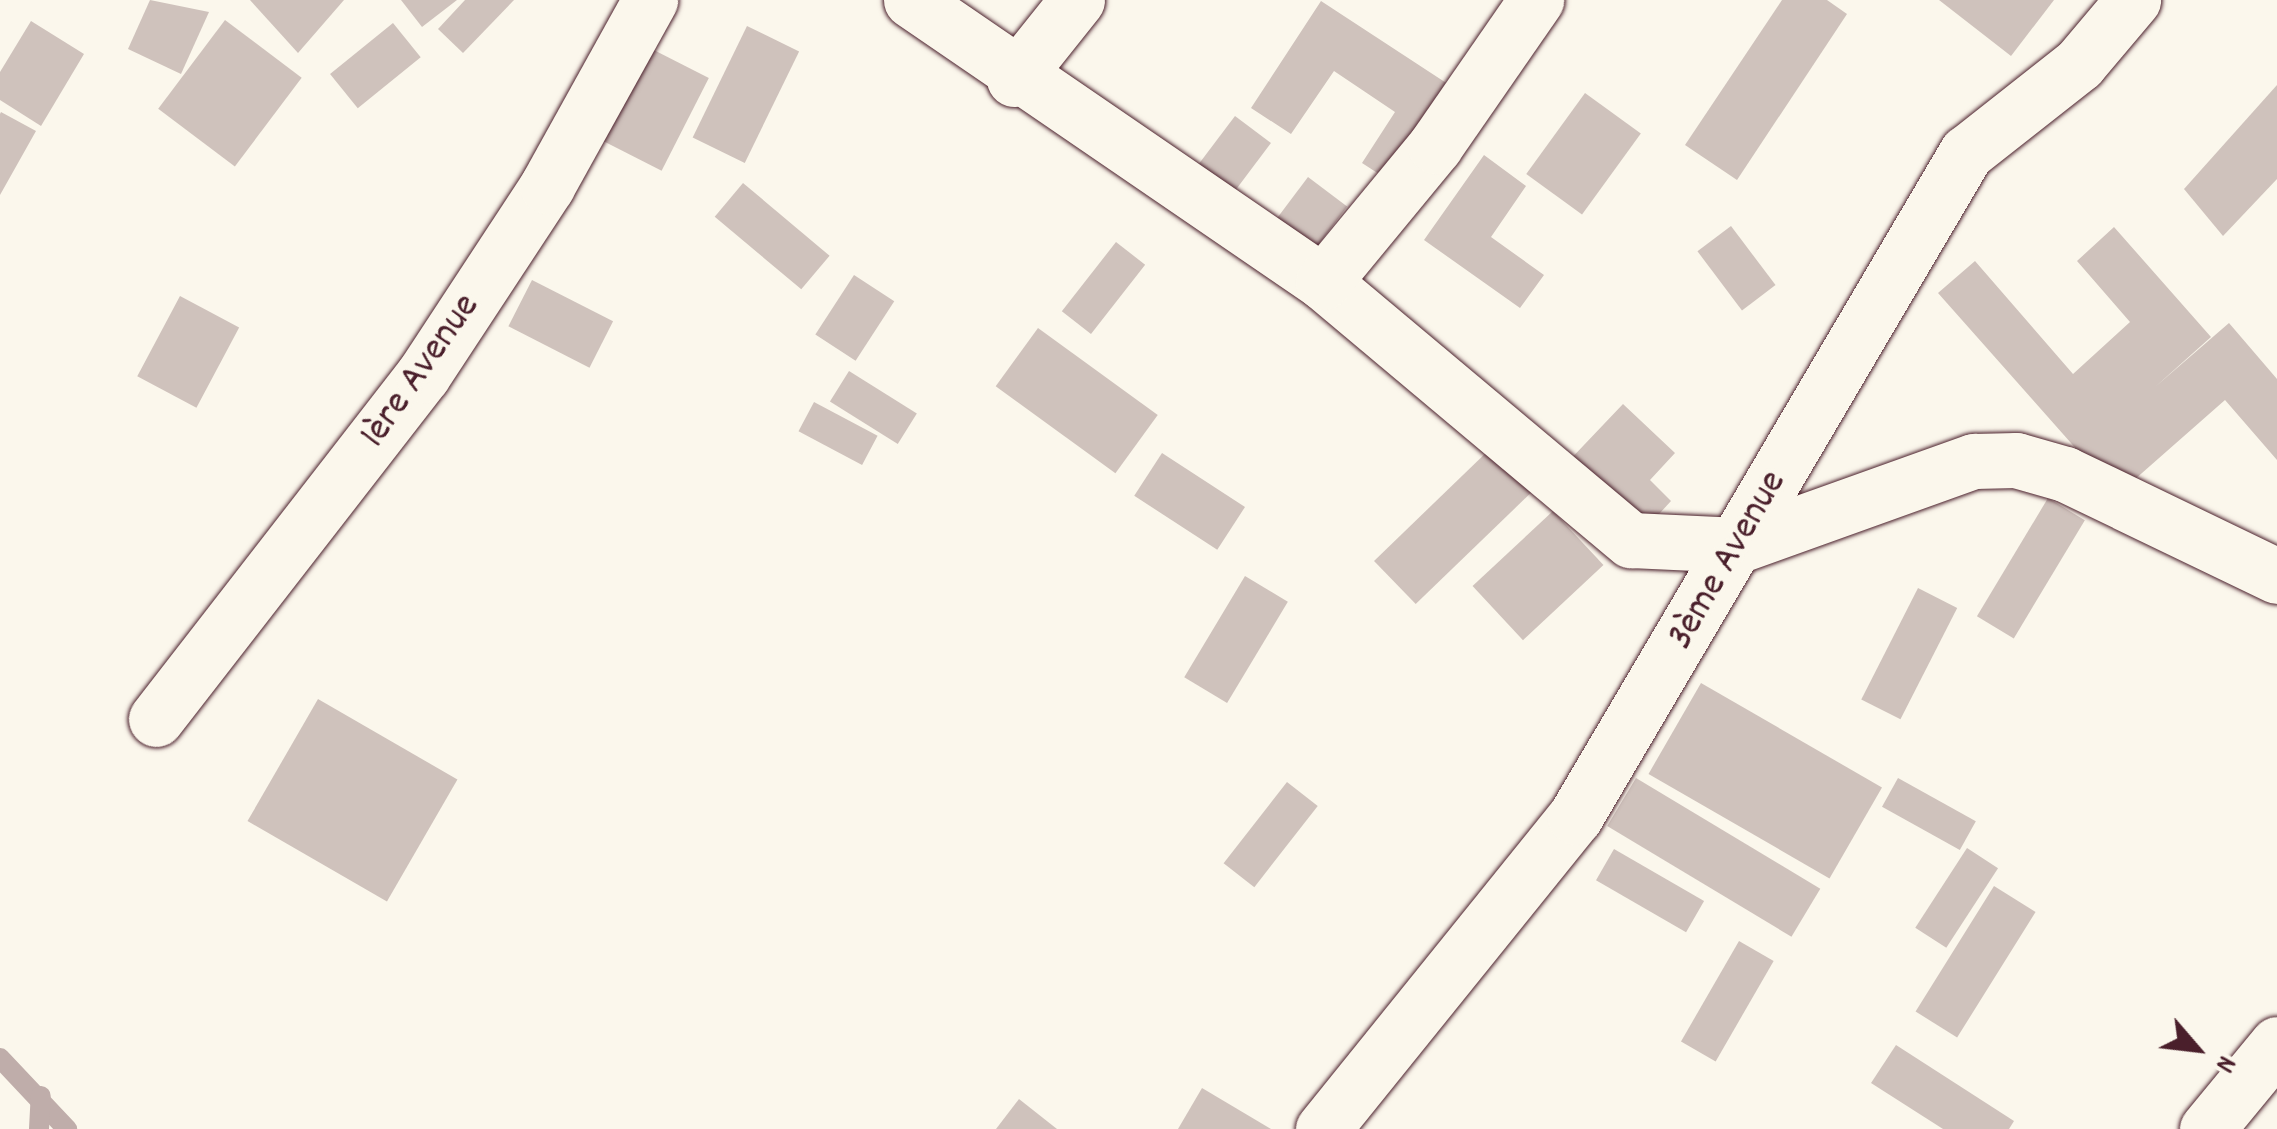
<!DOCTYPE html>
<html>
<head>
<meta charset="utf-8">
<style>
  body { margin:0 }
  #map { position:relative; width:2277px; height:1129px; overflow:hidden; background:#fbf7ec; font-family:Dekko,sans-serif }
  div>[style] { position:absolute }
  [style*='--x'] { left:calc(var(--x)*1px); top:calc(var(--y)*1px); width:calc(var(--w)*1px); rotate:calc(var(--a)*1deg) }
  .stream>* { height:20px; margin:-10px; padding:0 10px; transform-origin:10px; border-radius:10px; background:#bfadaa }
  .building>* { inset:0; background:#cfc2bc; transform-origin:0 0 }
  .roads { filter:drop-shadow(0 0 2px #4a1f2b) drop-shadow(0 0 2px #4a1f2b) }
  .minor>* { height:55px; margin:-27.5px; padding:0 27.5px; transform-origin:27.5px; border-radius:27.5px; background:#fbf7ec }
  span { translate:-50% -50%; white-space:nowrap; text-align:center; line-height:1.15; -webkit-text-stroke:9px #fbf7ec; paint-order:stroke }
  .street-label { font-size:40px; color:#4a1f2b }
  .north { position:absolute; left:2147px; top:999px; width:100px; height:100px; -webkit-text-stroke:8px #fbf7ec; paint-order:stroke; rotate:118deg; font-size:28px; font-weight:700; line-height:40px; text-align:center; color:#4a1f2b }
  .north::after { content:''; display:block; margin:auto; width:35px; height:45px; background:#4a1f2b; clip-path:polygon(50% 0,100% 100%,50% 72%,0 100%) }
</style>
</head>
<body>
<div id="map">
  <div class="stream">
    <div style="--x:0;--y:1058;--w:98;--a:46.7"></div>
    <div style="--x:39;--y:1129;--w:33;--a:-87"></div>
  </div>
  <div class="building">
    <div style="clip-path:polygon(150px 0,209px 12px,181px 74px,128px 49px)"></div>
    <div style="clip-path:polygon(250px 0,344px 0,298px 53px)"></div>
    <div style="clip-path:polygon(401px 0,457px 0,422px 27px)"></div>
    <div style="clip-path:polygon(465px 0,514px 0,463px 53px,438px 29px)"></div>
    <div style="clip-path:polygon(1782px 0,1827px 0,1847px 14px,1737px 180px,1685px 145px)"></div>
    <div style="clip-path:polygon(1939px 0,2054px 0,2011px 56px)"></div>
    <div style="clip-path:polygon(1321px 1px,1457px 90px,1396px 185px,1362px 163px,1395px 112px,1334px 71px,1291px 134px,1251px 108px)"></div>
    <div style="left:225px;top:20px;width:96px;height:111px;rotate:37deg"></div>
    <div style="clip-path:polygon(31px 21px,84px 54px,41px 126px,0 100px,0 72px)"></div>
    <div style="left:393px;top:23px;width:44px;height:81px;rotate:51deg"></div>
    <div style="left:747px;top:26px;width:58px;height:124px;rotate:26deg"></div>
    <div style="left:642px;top:44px;width:75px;height:104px;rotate:27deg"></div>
    <div style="clip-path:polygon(2277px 85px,2277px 179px,2223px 236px,2184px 189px)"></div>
    <div style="left:1585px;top:93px;width:69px;height:100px;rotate:36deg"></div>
    <div style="clip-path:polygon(1px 112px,36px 131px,0 195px,0 114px)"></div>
    <div style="left:1235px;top:116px;width:45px;height:79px;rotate:37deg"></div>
    <div style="clip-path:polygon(1484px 155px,1526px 186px,1491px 237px,1544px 275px,1520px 308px,1424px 240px)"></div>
    <div style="left:1308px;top:177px;width:49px;height:73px;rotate:37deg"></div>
    <div style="left:743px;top:183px;width:113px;height:44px;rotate:40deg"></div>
    <div style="left:1731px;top:226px;width:74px;height:42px;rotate:53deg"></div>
    <div style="clip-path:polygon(2114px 227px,2211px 337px,2155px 387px,2229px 323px,2277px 379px,2277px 460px,2225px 400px,2117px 495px,1938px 293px,1975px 261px,2073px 374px,2130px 322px,2077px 261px)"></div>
    <div style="left:1116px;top:242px;width:37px;height:88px;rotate:38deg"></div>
    <div style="left:854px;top:275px;width:48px;height:71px;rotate:33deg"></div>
    <div style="left:532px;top:280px;width:91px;height:52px;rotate:27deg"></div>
    <div style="left:180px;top:296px;width:67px;height:91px;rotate:28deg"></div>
    <div style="left:1038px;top:328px;width:148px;height:72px;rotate:36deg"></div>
    <div style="left:849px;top:371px;width:80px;height:36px;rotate:32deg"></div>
    <div style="left:814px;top:402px;width:72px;height:33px;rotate:28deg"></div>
    <div style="clip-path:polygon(1623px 404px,1675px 453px,1650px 480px,1671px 501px,1638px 537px,1564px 466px)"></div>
    <div style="left:1492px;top:447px;width:60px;height:164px;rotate:46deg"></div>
    <div style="left:1162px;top:453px;width:99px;height:51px;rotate:33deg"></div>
    <div style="left:2048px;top:498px;width:43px;height:138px;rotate:31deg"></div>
    <div style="left:1553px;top:511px;width:74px;height:110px;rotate:47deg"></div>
    <div style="left:1245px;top:576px;width:50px;height:118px;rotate:31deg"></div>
    <div style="left:1918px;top:588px;width:44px;height:125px;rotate:27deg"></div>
    <div style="left:1701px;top:683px;width:209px;height:105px;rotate:30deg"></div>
    <div style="left:318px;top:699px;width:161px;height:141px;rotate:30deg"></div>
    <div style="left:1636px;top:778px;width:215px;height:56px;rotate:31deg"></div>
    <div style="left:1898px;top:778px;width:89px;height:33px;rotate:29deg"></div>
    <div style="left:1287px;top:782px;width:39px;height:103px;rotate:38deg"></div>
    <div style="left:1967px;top:848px;width:37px;height:95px;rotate:33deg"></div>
    <div style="left:1614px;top:849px;width:104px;height:36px;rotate:30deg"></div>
    <div style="left:1994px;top:886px;width:49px;height:148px;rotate:32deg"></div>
    <div style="left:1739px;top:941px;width:40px;height:116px;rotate:30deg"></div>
    <div style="clip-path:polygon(1896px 1045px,2014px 1121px,2009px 1129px,1943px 1129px,1871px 1083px)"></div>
    <div style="clip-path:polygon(1202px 1088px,1271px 1129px,1178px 1129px)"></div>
    <div style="clip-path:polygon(1019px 1099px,1057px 1129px,996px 1129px)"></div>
  </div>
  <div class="roads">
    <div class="minor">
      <div style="--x:911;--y:0;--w:499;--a:34.4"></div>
      <div style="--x:1323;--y:282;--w:402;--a:40"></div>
      <div style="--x:1631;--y:540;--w:108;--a:2.7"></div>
      <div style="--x:1739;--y:545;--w:250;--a:-19.7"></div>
      <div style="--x:1974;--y:461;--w:42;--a:-1.4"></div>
      <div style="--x:2016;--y:460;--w:51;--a:15.9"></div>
      <div style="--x:2065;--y:474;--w:235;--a:25.7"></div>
      <div style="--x:1014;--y:79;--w:101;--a:-51.4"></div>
      <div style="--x:1323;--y:282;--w:176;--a:-50.5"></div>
      <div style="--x:1435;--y:146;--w:178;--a:-55.3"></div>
      <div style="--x:156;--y:719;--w:435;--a:-52.2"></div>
      <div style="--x:423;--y:375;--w:226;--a:-56.7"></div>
      <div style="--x:547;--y:186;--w:213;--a:-61"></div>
      <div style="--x:1323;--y:1129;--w:401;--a:-51.1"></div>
      <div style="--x:1575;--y:817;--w:771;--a:-59.51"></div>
      <div style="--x:1966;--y:153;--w:144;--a:-38.2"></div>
      <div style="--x:2079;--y:64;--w:84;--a:-49.8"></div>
      <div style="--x:2207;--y:1129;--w:110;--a:-50.5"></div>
    </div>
  </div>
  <div class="street-label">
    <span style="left:422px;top:372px;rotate:-55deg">1ère Avenue</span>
    <span style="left:1729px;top:561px;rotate:-60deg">3ème Avenue</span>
  </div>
  <div class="north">N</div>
</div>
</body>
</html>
